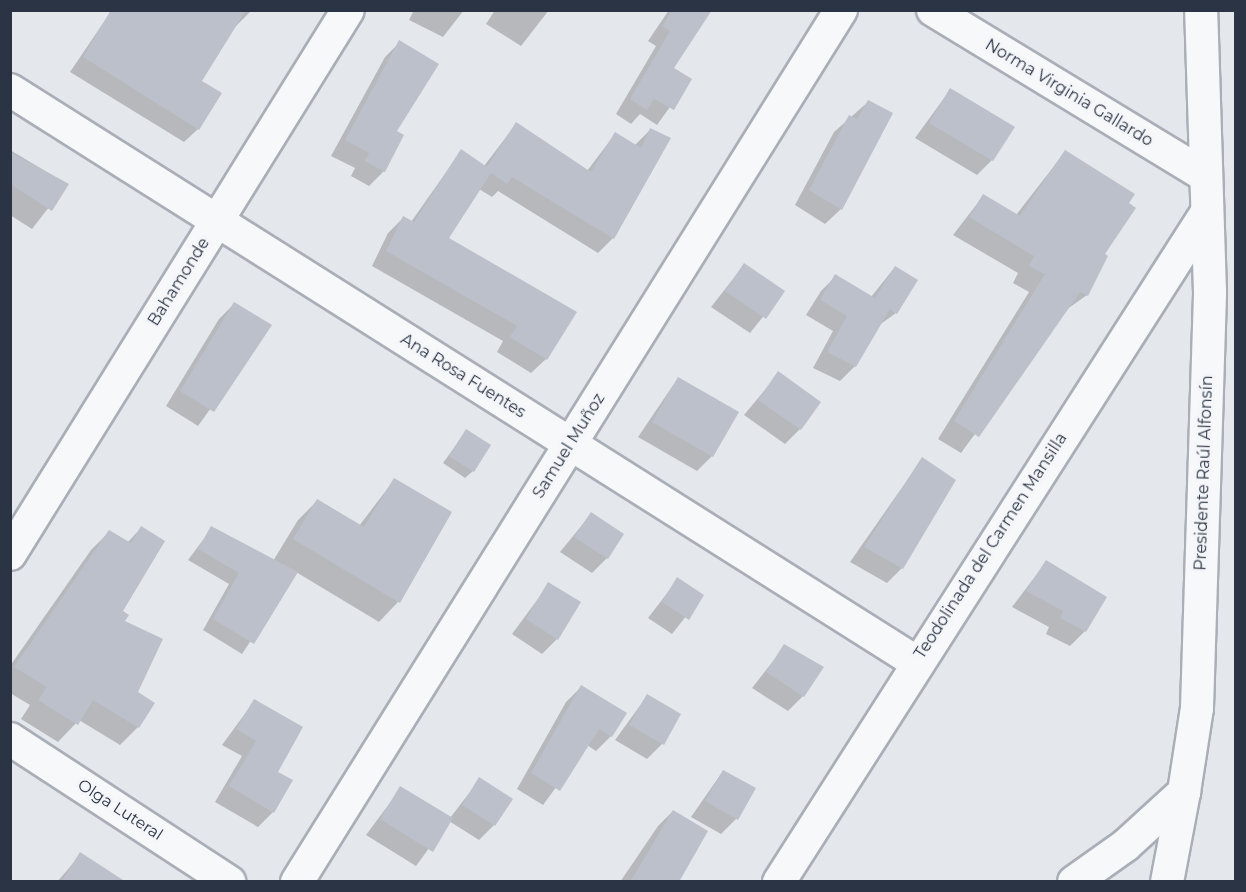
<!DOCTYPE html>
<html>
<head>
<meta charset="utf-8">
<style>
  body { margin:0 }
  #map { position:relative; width:1246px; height:892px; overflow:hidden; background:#e4e7ec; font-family:Montserrat,sans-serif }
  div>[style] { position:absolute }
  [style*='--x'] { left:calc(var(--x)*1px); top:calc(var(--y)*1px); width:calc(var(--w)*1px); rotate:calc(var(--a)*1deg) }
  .shadow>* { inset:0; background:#0003 }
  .building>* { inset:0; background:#bbc0ca }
  .roads { filter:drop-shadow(2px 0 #a9aeb7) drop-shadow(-2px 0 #a9aeb7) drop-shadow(0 2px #a9aeb7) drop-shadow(0 -2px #a9aeb7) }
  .minor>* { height:32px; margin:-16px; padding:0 16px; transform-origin:16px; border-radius:16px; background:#f7f8fa }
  span { translate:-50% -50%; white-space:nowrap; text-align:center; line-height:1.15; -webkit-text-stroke:6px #f4f6f9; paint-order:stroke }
  .street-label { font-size:16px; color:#2b3445 }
  .frame { position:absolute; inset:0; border:12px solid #2b3445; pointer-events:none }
</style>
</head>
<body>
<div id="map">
  <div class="shadow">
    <i style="clip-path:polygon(112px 10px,252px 10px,232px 30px,200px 81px,198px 129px,184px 142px,70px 72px)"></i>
    <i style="clip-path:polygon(414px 10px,464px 10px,443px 37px,409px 20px)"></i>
    <i style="clip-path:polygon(495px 10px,549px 10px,521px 46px,486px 24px)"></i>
    <i style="clip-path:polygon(669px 10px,710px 10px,672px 69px,690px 79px,657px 125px,640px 114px,631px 124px,616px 114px,656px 46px,648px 41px)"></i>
    <i style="clip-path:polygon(400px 42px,395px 132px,384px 171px,369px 186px,351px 176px,355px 168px,331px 156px,385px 57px)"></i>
    <i style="clip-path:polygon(950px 90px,992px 160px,977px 175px,915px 138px)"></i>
    <i style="clip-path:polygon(868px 102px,891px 114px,840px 210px,825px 224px,795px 205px,834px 132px)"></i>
    <i style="clip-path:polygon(516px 124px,587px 171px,615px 134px,634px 146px,650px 130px,669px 139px,613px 238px,598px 253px,498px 191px,492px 197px,479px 189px,447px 239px,546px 359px,531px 373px,497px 352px,503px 341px,372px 266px,388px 233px,403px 218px,411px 222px,461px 151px,484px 166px)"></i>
    <i style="clip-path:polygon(10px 150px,67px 184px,32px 229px,10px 215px)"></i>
    <i style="clip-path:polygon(1065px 152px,1102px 255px,1087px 295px,1066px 310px,961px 453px,938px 439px,1029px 292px,1013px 283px,1018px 273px,953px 235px,983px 196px,1016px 215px)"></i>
    <i style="clip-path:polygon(744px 265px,783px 292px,750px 333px,711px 307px)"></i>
    <i style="clip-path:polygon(895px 267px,896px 313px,878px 326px,855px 366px,840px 381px,813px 368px,833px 331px,806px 315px,821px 291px,836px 276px,871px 297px)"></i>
    <i style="clip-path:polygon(234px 304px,270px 326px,198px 426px,166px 406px,219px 319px)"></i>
    <i style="clip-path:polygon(779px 373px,800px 429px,785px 444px,744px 415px)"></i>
    <i style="clip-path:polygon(678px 378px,712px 456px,697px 471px,638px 437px)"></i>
    <i style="clip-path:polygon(466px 431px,473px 471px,465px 478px,443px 463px)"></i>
    <i style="clip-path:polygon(922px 459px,902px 568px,887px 583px,850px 562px)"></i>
    <i style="clip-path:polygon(394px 480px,450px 513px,398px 602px,379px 622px,296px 572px,242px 654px,203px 630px,229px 584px,188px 560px,212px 528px,273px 561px,298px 520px,317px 501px,359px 526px)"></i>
    <i style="clip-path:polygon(591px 514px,607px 558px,592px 573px,560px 552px)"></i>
    <i style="clip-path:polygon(141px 528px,121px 612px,138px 727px,120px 745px,79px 720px,58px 742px,21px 719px,30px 705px,10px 693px,10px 666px,91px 550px,109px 532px,127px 543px)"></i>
    <i style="clip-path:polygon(1046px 562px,1085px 631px,1070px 646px,1046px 634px,1049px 627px,1012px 607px)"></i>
    <i style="clip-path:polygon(678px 579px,702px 596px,672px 634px,648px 618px)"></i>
    <i style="clip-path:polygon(549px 584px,557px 639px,542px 654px,512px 634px)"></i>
    <i style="clip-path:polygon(785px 646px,803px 696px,788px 711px,752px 688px)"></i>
    <i style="clip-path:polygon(581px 687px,611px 736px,596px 751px,587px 745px,543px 805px,517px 789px,566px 702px)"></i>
    <i style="clip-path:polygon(647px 696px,662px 744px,647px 759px,615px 740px)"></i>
    <i style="clip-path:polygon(255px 700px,276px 772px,273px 812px,258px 827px,215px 802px,242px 756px,222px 745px)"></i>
    <i style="clip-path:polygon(723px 771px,736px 819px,721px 834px,691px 817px)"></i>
    <i style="clip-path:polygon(480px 779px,494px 825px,479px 840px,449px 821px,416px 866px,366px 835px,401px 788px,450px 818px)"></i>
    <i style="clip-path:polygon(673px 811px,677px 882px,620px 882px,658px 826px)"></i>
    <i style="clip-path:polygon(81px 854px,107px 882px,57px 882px)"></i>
  </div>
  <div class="building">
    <i style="clip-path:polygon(111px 10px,246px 10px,202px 81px,222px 93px,199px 130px,83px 57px)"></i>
    <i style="clip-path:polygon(672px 10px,712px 10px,674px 68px,692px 79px,674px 110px,654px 99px,647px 110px,630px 99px,670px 31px,662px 26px)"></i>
    <i style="clip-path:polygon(399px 40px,439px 64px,397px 131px,404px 135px,385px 172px,365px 161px,369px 153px,345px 140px)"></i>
    <i style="clip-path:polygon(950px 88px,1015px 127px,993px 161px,929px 123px)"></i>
    <i style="clip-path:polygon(868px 100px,893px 113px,842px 210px,809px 190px,849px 115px,857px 119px)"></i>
    <i style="clip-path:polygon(516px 122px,591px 172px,615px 132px,641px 148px,650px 128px,671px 138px,614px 239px,512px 177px,507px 184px,491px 173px,449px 238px,577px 312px,547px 360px,510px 337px,517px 326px,386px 251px,403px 216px,414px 222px,461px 149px,487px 167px)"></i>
    <i style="clip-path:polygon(1065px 150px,1135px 194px,1129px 203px,1136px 208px,1105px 254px,1108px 256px,1088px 296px,1080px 292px,979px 437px,954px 421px,1045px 274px,1029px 266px,1034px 256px,969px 217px,983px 194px,1020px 216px)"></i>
    <i style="clip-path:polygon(10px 152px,69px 184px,52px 211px,10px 184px)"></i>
    <i style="clip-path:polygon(744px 263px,785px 291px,766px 319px,725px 291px)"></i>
    <i style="clip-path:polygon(895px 266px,918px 280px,897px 314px,890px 309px,856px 367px,827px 352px,847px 316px,820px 300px,835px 274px,875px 298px)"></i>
    <i style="clip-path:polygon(234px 302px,272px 325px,214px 412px,180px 391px)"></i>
    <i style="clip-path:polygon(778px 371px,821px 402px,801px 430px,758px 400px)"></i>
    <i style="clip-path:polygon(678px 377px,739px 412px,713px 457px,652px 422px)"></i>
    <i style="clip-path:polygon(466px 429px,491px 445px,474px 472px,449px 456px)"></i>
    <i style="clip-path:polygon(922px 457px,956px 480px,903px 569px,864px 547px)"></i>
    <i style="clip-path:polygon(394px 478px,452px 512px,400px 603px,293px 539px,317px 499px,364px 527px)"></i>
    <i style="clip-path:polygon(591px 512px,624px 534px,608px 559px,574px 537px)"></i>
    <i style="clip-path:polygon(141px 526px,165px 541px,123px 611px,129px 615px,125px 621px,163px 639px,138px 692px,155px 703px,139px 728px,93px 700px,78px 725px,38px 700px,47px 687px,14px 667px,109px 530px,131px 543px)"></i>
    <i style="clip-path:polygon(211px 526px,298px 572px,254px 644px,213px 619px,239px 573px,198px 549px)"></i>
    <i style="clip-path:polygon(1046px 560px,1107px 597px,1086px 632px,1060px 618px,1063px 611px,1026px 591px)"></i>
    <i style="clip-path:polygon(677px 577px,704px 595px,689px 620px,662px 602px)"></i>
    <i style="clip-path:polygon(548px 582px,581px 602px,558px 640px,526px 619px)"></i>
    <i style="clip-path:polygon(784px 644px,824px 667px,804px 697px,766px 672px)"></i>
    <i style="clip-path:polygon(581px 685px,627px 713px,612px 737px,599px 729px,560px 791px,531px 773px)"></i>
    <i style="clip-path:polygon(647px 694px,681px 714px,664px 745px,629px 725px)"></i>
    <i style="clip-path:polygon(254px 699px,303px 727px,278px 772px,293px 780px,274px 813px,229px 786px,256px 741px,236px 729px)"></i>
    <i style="clip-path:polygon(723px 770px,756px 788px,738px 820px,705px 801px)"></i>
    <i style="clip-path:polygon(479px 777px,513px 799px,495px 826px,462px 805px)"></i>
    <i style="clip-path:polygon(400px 786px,453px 818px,433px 852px,380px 819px)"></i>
    <i style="clip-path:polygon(673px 810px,708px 831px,679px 882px,630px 882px)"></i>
    <i style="clip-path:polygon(80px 852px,126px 882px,61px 882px)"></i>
  </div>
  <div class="roads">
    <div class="minor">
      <i style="--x:933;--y:10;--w:317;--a:31.3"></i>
      <i style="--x:10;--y:90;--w:1071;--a:32.27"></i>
      <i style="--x:10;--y:554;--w:640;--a:-58.15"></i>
      <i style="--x:10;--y:739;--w:262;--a:33.1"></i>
      <i style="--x:297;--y:882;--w:1028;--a:-58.04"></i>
      <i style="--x:779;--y:882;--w:795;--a:-57.43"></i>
      <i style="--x:1074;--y:882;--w:64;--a:-35.4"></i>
      <i style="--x:1126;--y:845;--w:79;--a:-42.4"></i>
      <i style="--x:1184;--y:792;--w:85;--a:-81.2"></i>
      <i style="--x:1197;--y:708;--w:416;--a:-88.2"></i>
      <i style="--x:1210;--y:292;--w:282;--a:-91.8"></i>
      <i style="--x:1167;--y:882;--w:92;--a:-79.3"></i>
    </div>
  </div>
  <div class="street-label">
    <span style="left:1069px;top:93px;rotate:31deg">Norma Virginia Gallardo</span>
    <span style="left:179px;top:282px;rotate:-58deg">Bahamonde</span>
    <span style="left:463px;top:376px;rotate:32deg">Ana Rosa Fuentes</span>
    <span style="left:569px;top:446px;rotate:-58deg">Samuel Muñoz</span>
    <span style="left:1204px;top:473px;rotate:-88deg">Presidente Raúl Alfonsín</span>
    <span style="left:991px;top:546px;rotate:-57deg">Teodolinada del Carmen Mansilla</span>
    <span style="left:120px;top:810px;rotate:33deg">Olga Luteral</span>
  </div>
  <div class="frame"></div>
</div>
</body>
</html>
